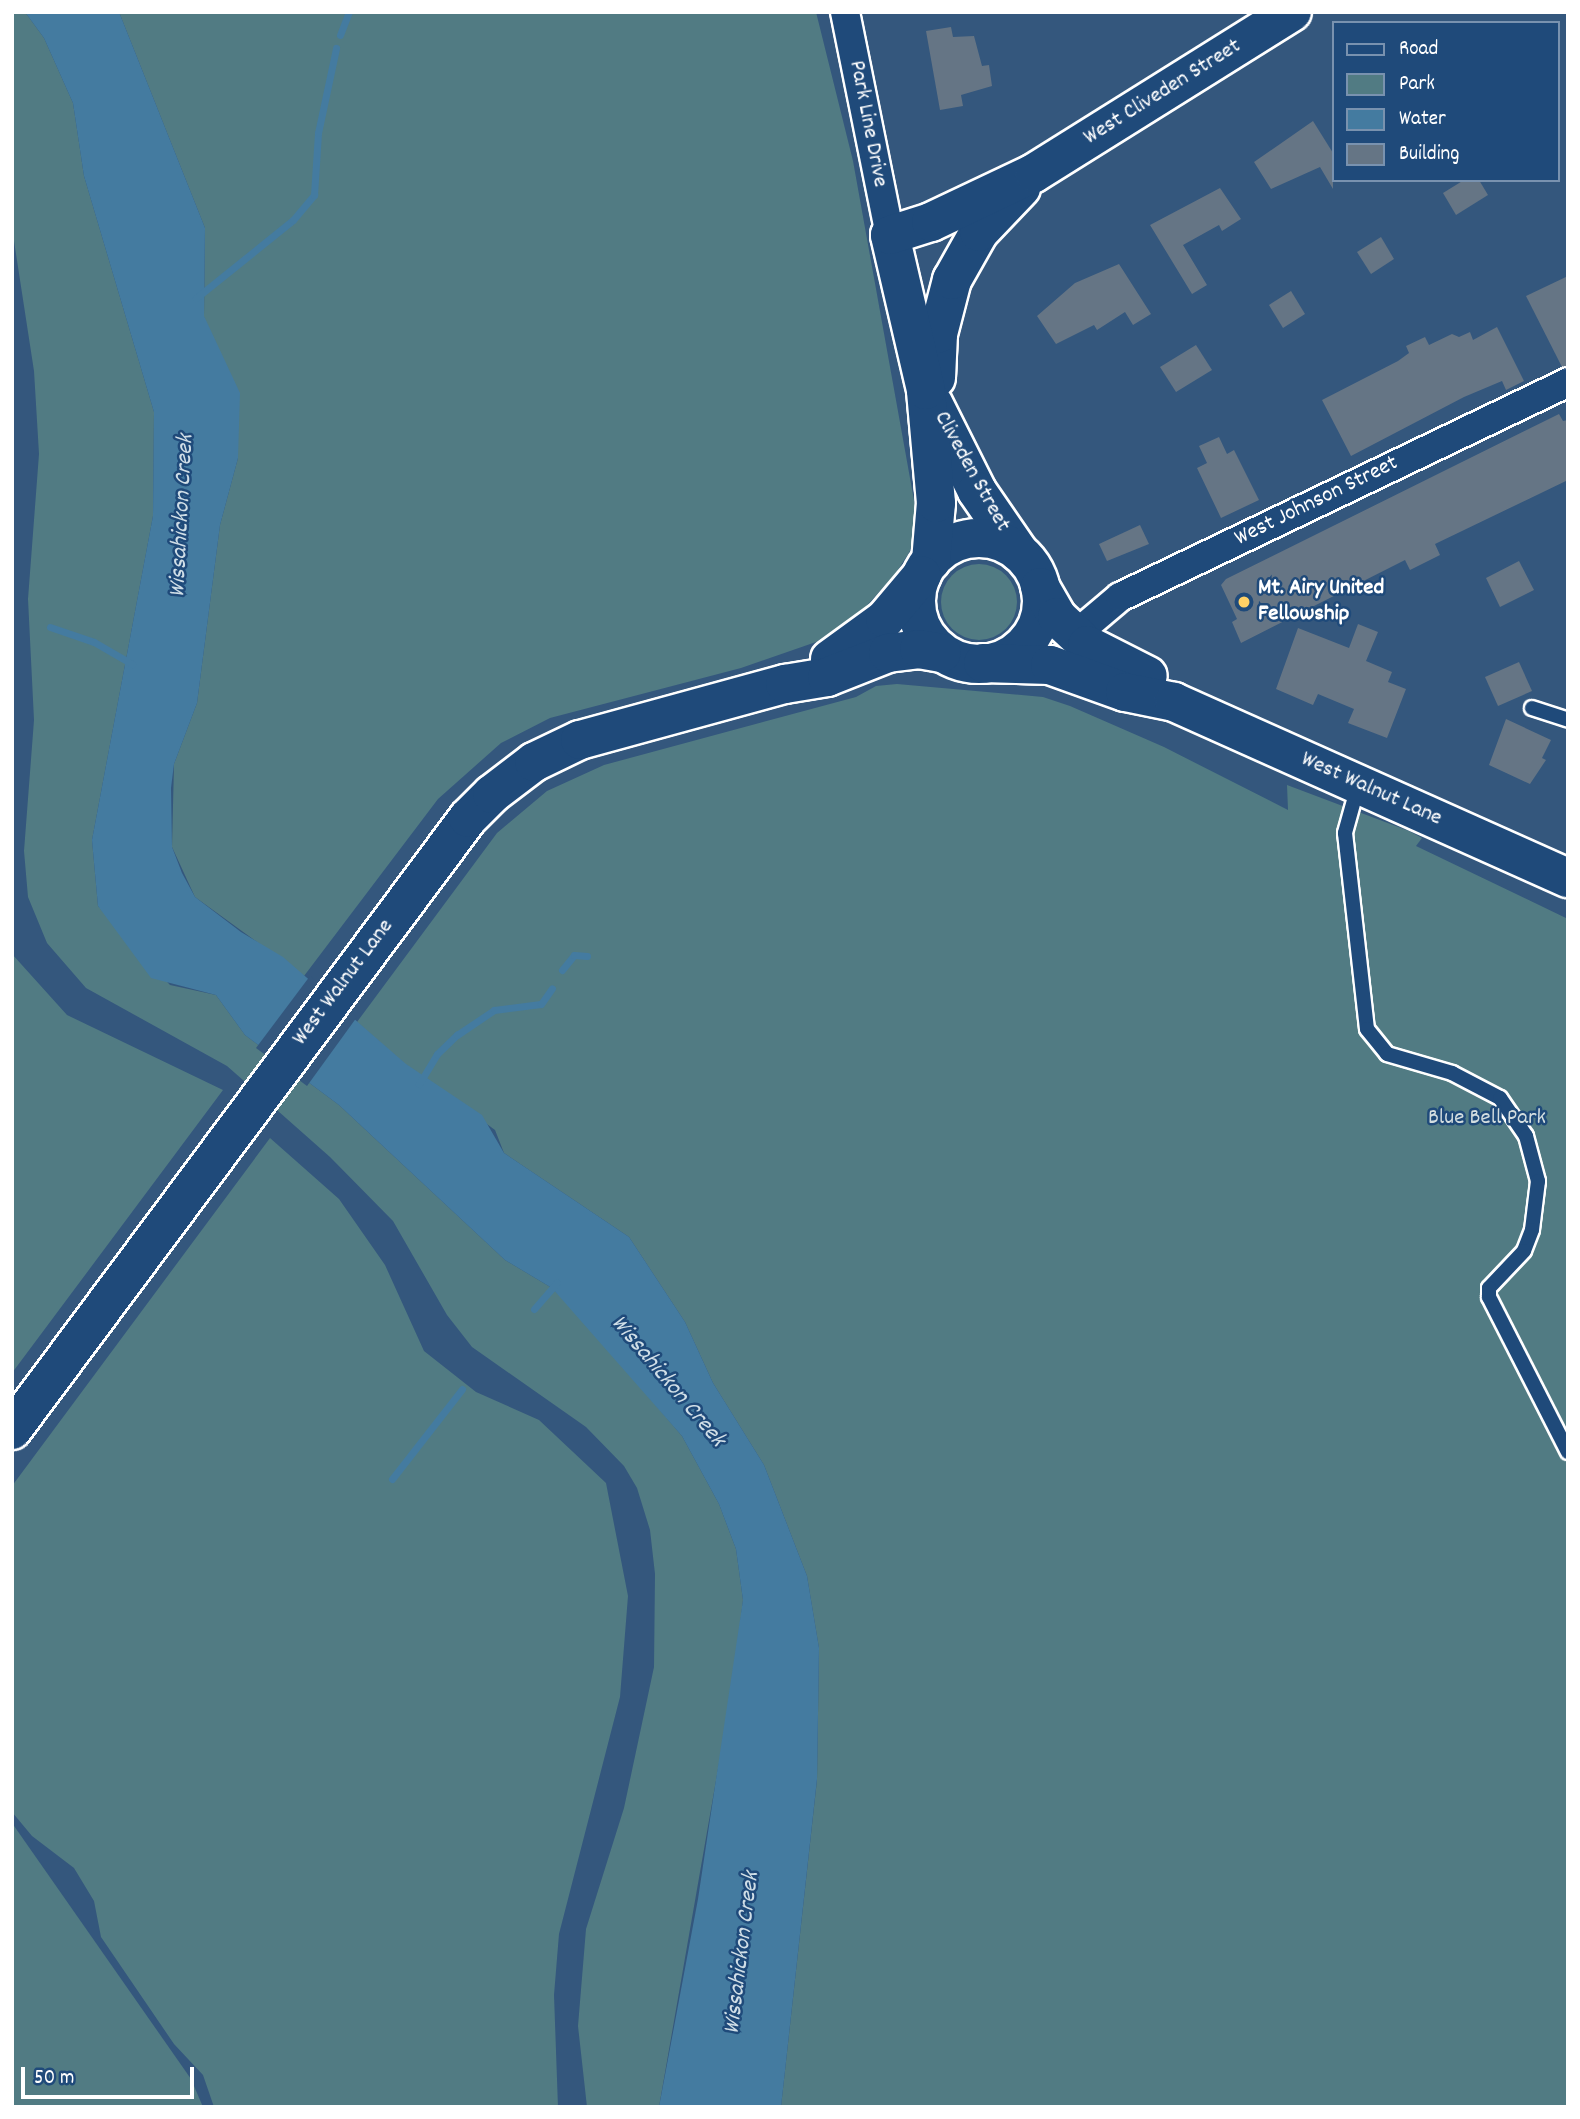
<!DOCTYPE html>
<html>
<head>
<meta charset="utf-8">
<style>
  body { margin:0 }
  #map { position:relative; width:1580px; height:2119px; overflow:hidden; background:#34577d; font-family:Dekko,sans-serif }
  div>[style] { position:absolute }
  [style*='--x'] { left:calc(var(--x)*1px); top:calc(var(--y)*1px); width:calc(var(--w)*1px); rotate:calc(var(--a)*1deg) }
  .green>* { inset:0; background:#517b83 }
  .round { border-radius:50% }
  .water>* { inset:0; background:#447ba0 }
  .pier>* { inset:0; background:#34577d }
  .stream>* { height:7px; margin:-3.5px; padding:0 3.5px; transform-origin:3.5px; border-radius:3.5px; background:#447ba0 }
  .building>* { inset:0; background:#657585 }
  .roads { filter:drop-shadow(2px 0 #fff) drop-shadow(-2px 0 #fff) drop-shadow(0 2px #fff) drop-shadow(0 -2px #fff) }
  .lane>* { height:14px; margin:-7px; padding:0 7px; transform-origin:7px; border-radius:7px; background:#1f4a7a }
  .street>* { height:28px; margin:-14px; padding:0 14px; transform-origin:14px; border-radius:14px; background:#1f4a7a }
  .secondary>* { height:38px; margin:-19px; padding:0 19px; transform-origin:19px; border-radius:19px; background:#1f4a7a }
  .secondary>.ring { margin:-19px; padding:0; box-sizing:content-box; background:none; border:38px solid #1f4a7a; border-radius:50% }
  .dots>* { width:19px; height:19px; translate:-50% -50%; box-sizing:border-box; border:4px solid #1f4a7a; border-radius:50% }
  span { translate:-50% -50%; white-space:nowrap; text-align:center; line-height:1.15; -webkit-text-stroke:5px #1f4a7a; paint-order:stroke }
  .street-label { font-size:23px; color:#fff }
  .poi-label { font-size:23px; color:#fff; font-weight:700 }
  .left { translate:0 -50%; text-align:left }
  .park-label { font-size:23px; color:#d4dee0 }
  .water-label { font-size:24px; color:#d0dee7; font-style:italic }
  .frame { position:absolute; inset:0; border:14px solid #fff; pointer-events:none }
  .legend { position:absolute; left:1332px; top:21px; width:228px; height:161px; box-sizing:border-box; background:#1f4a7a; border:2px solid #7992af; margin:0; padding:9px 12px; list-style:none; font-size:21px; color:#fff }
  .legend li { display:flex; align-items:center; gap:14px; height:35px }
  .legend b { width:35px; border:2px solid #7992af }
  .scale { position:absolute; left:21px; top:2067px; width:173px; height:32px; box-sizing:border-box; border:4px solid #fff; border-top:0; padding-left:9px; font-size:21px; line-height:24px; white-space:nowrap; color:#fff; -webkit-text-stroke:5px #1f4a7a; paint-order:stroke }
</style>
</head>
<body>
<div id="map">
  <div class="green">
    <i style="clip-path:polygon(12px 12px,25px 12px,44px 38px,73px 103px,84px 176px,154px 412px,153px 516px,92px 840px,98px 906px,170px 985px,216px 995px,245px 1035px,339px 1105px,505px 1260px,552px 1288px,576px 1312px,682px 1436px,719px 1504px,736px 1549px,743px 1600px,733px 1683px,659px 2107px,587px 2107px,578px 2026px,586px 1929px,624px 1808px,654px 1667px,655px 1574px,650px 1530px,637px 1488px,624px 1466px,586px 1427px,472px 1347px,447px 1315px,393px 1221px,330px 1157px,227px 1066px,86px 988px,47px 943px,28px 897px,24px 851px,34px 720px,28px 599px,39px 454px,34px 371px,12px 228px)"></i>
    <i style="clip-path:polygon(119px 12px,816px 12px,853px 161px,917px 517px,910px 551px,896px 573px,862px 611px,816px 642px,741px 668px,550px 718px,501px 743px,438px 799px,304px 976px,195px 897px,172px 847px,174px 764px,197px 703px,220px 525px,238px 458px,215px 346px,204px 317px,205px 228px)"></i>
    <i class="round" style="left:941px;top:564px;width:76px;height:76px"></i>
    <i style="clip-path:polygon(897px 684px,1043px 697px,1070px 706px,1164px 747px,1288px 810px,1287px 785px,1409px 831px,1422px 838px,1416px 846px,1568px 919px,1568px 2107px,781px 2107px,817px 1780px,819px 1648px,807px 1576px,764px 1465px,713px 1383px,685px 1322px,629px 1237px,504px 1153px,495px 1130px,405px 1064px,357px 1022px,497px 833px,547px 791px,604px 765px,856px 697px,876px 686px)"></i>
    <i style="clip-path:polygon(12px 954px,67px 1015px,223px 1090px,12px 1373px)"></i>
    <i style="clip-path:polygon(270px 1138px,339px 1199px,385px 1265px,424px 1351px,476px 1392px,539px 1420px,606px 1483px,628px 1596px,620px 1697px,559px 1934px,554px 1995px,558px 2107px,214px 2107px,203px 2075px,174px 2044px,101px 1937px,94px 1901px,74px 1868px,32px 1836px,12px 1812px,12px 1486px)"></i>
    <i style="clip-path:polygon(12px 1823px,191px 2079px,203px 2107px,12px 2107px)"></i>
  </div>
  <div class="water">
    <i style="clip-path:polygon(25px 12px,119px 12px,205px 228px,204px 316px,240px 393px,238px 458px,220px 525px,197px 703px,174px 764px,171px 788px,172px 847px,182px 873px,195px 897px,241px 932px,283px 957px,406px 1064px,482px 1115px,504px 1153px,629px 1237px,685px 1322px,713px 1383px,764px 1465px,807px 1576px,819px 1648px,817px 1779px,781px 2107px,659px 2107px,698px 1899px,743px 1600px,736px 1549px,719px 1504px,682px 1436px,552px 1288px,505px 1260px,339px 1105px,245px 1035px,216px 995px,151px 978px,98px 906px,92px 840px,153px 516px,154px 412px,84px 176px,73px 103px,44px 38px)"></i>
  </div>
  <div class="pier">
    <i style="clip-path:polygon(310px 976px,357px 1017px,307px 1086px,256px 1048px)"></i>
  </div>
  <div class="stream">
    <i style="--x:340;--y:35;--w:25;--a:-69"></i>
    <i style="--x:196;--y:298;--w:124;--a:-38.8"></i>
    <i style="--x:293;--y:220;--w:33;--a:-50"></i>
    <i style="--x:314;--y:195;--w:62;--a:-86.3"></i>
    <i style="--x:318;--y:133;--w:87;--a:-78"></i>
    <i style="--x:50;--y:627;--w:46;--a:18.8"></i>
    <i style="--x:94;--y:642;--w:44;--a:30.1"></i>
    <i style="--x:562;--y:970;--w:19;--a:-51"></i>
    <i style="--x:574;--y:955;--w:13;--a:4"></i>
    <i style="--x:419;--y:1084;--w:35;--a:-59"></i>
    <i style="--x:437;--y:1054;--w:28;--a:-44"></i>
    <i style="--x:457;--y:1035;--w:45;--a:-34"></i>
    <i style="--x:494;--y:1010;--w:47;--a:-7.3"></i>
    <i style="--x:541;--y:1004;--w:19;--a:-55"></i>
    <i style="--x:534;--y:1309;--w:35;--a:-49"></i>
    <i style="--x:392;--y:1479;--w:114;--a:-52.1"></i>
  </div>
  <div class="building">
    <i style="clip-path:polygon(951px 27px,953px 37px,974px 36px,982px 66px,989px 65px,992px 86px,961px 95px,963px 106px,940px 110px,926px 31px)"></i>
    <i style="clip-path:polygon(1313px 121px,1333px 153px,1333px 189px,1320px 167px,1271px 189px,1254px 162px)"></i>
    <i style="clip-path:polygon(1464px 180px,1479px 180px,1488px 195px,1456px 215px,1443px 193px)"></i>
    <i style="clip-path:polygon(1220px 188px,1241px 219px,1222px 231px,1219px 225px,1183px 245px,1207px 285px,1192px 294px,1150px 225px)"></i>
    <i style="clip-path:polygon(1381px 237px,1394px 259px,1371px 274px,1357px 252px)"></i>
    <i style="clip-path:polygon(1119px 264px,1151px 314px,1133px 325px,1125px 312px,1097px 330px,1094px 325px,1056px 344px,1037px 316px,1075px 283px)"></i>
    <i style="clip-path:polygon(1568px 276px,1568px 366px,1562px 367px,1526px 296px)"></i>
    <i style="clip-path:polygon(1291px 291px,1305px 314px,1283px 328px,1269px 305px)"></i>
    <i style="clip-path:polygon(1497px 327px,1524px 381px,1506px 390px,1502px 381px,1464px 397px,1351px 456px,1322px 400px,1398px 361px,1409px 353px,1406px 346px,1425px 337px,1429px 345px,1452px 334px,1459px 337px,1470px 332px,1473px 340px)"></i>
    <i style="clip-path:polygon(1196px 345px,1212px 370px,1176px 392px,1160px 367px)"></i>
    <i style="clip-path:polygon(1559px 414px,1563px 421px,1568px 420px,1568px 480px,1435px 544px,1440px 555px,1410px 570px,1405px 560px,1241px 643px,1232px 622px,1237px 619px,1221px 585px,1226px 579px)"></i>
    <i style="clip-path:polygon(1219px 437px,1227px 454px,1234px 450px,1259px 500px,1221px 518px,1197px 468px,1207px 463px,1199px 446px)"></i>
    <i style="clip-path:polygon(1140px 525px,1149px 544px,1107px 561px,1099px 544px)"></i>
    <i style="clip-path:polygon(1519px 561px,1534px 590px,1500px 607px,1486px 578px)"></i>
    <i style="clip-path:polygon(1358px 624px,1378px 632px,1366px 661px,1392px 672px,1388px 682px,1406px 689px,1387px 738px,1348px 723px,1354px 709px,1318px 694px,1313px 705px,1276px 689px,1298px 628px,1349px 648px)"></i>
    <i style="clip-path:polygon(1519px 662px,1532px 691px,1498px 706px,1485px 677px)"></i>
    <i style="clip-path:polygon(1506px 719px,1551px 740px,1542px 758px,1546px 760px,1530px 784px,1489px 765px)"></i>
  </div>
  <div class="roads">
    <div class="lane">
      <i style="--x:1532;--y:708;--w:38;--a:18"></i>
      <i style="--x:1358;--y:786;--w:49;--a:105.5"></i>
      <i style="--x:1345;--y:833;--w:197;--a:83.6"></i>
      <i style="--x:1367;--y:1029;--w:32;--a:51"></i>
      <i style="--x:1387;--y:1054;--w:68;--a:16.3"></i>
      <i style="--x:1452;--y:1073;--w:54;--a:27.5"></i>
      <i style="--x:1500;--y:1098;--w:46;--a:55.6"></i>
      <i style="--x:1526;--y:1136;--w:47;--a:75.1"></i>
      <i style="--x:1538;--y:1181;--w:49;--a:97"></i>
      <i style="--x:1532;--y:1230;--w:22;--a:111"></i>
      <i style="--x:1524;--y:1251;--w:51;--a:133.4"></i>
      <i style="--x:1489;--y:1288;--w:9;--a:90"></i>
      <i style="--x:1489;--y:1297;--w:174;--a:63"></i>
    </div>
    <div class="street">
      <i style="--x:845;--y:12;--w:227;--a:78.6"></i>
      <i style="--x:1075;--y:635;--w:59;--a:-40.2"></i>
      <i style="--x:1120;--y:597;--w:497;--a:-25.6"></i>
    </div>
    <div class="secondary">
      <i style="--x:936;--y:378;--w:44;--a:-87.4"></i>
      <i style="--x:938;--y:334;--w:56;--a:-75.5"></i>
      <i style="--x:952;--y:280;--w:55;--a:-60.6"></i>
      <i style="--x:979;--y:232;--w:61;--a:-46.3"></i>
      <i style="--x:933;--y:403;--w:98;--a:63.4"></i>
      <i style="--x:977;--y:491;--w:74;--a:55.5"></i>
      <i class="ring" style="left:916px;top:538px;width:88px;height:88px"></i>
      <i style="--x:931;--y:561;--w:58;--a:-85.1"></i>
      <i style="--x:936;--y:503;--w:113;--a:-95.1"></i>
      <i style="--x:926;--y:390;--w:159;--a:-103.1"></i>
      <i style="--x:890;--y:235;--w:43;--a:-17.6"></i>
      <i style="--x:931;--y:222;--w:114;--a:-25.4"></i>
      <i style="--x:1034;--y:173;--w:304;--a:-32"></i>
      <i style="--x:1040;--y:587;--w:34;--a:60"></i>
      <i style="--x:1057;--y:617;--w:41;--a:43"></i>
      <i style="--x:1087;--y:645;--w:68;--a:26.9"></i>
      <i style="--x:830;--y:659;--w:68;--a:-36"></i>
      <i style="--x:885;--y:619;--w:57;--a:-49.9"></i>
      <i style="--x:983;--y:663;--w:67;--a:1.7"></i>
      <i style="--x:1050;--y:665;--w:80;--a:19.8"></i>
      <i style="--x:1125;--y:692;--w:50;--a:11.5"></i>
      <i style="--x:1174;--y:702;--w:432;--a:24.1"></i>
      <i style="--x:12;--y:1430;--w:763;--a:-53.31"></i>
      <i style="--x:468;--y:818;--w:34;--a:-45"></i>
      <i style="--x:492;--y:794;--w:53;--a:-37.3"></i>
      <i style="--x:534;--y:762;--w:51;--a:-25.6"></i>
      <i style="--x:580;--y:740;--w:213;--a:-15.3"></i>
      <i style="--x:785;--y:684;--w:43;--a:-9.5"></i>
      <i style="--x:827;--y:677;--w:66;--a:-21.5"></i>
      <i style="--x:888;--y:653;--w:31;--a:-7"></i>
      <i style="--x:919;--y:649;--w:23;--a:10"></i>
    </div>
  </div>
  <div class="dots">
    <i style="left:1244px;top:602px;background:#ffd166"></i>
  </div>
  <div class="street-label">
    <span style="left:1163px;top:93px;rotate:-32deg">West Cliveden Street</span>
    <span style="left:867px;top:124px;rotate:79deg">Park Line Drive</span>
    <span style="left:971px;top:472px;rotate:61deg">Cliveden Street</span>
    <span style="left:1317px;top:502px;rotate:-26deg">West Johnson Street</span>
    <span style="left:1371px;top:790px;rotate:24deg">West Walnut Lane</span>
    <span style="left:344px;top:983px;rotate:-53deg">West Walnut Lane</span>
  </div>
  <div class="poi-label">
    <span class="left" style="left:1258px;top:602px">Mt. Airy United<br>Fellowship</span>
  </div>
  <div class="park-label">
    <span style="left:1487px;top:1119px">Blue Bell Park</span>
  </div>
  <div class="water-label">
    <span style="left:183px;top:516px;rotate:-87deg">Wissahickon Creek</span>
    <span style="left:667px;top:1382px;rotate:50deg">Wissahickon Creek</span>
    <span style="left:743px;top:1953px;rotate:-83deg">Wissahickon Creek</span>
  </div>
  <div class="frame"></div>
  <ul class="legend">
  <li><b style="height:9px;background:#1f4a7a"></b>Road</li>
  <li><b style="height:19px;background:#517b83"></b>Park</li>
  <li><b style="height:19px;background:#447ba0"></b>Water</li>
  <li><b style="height:19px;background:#657585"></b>Building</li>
  </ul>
  <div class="scale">50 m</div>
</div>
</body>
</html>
